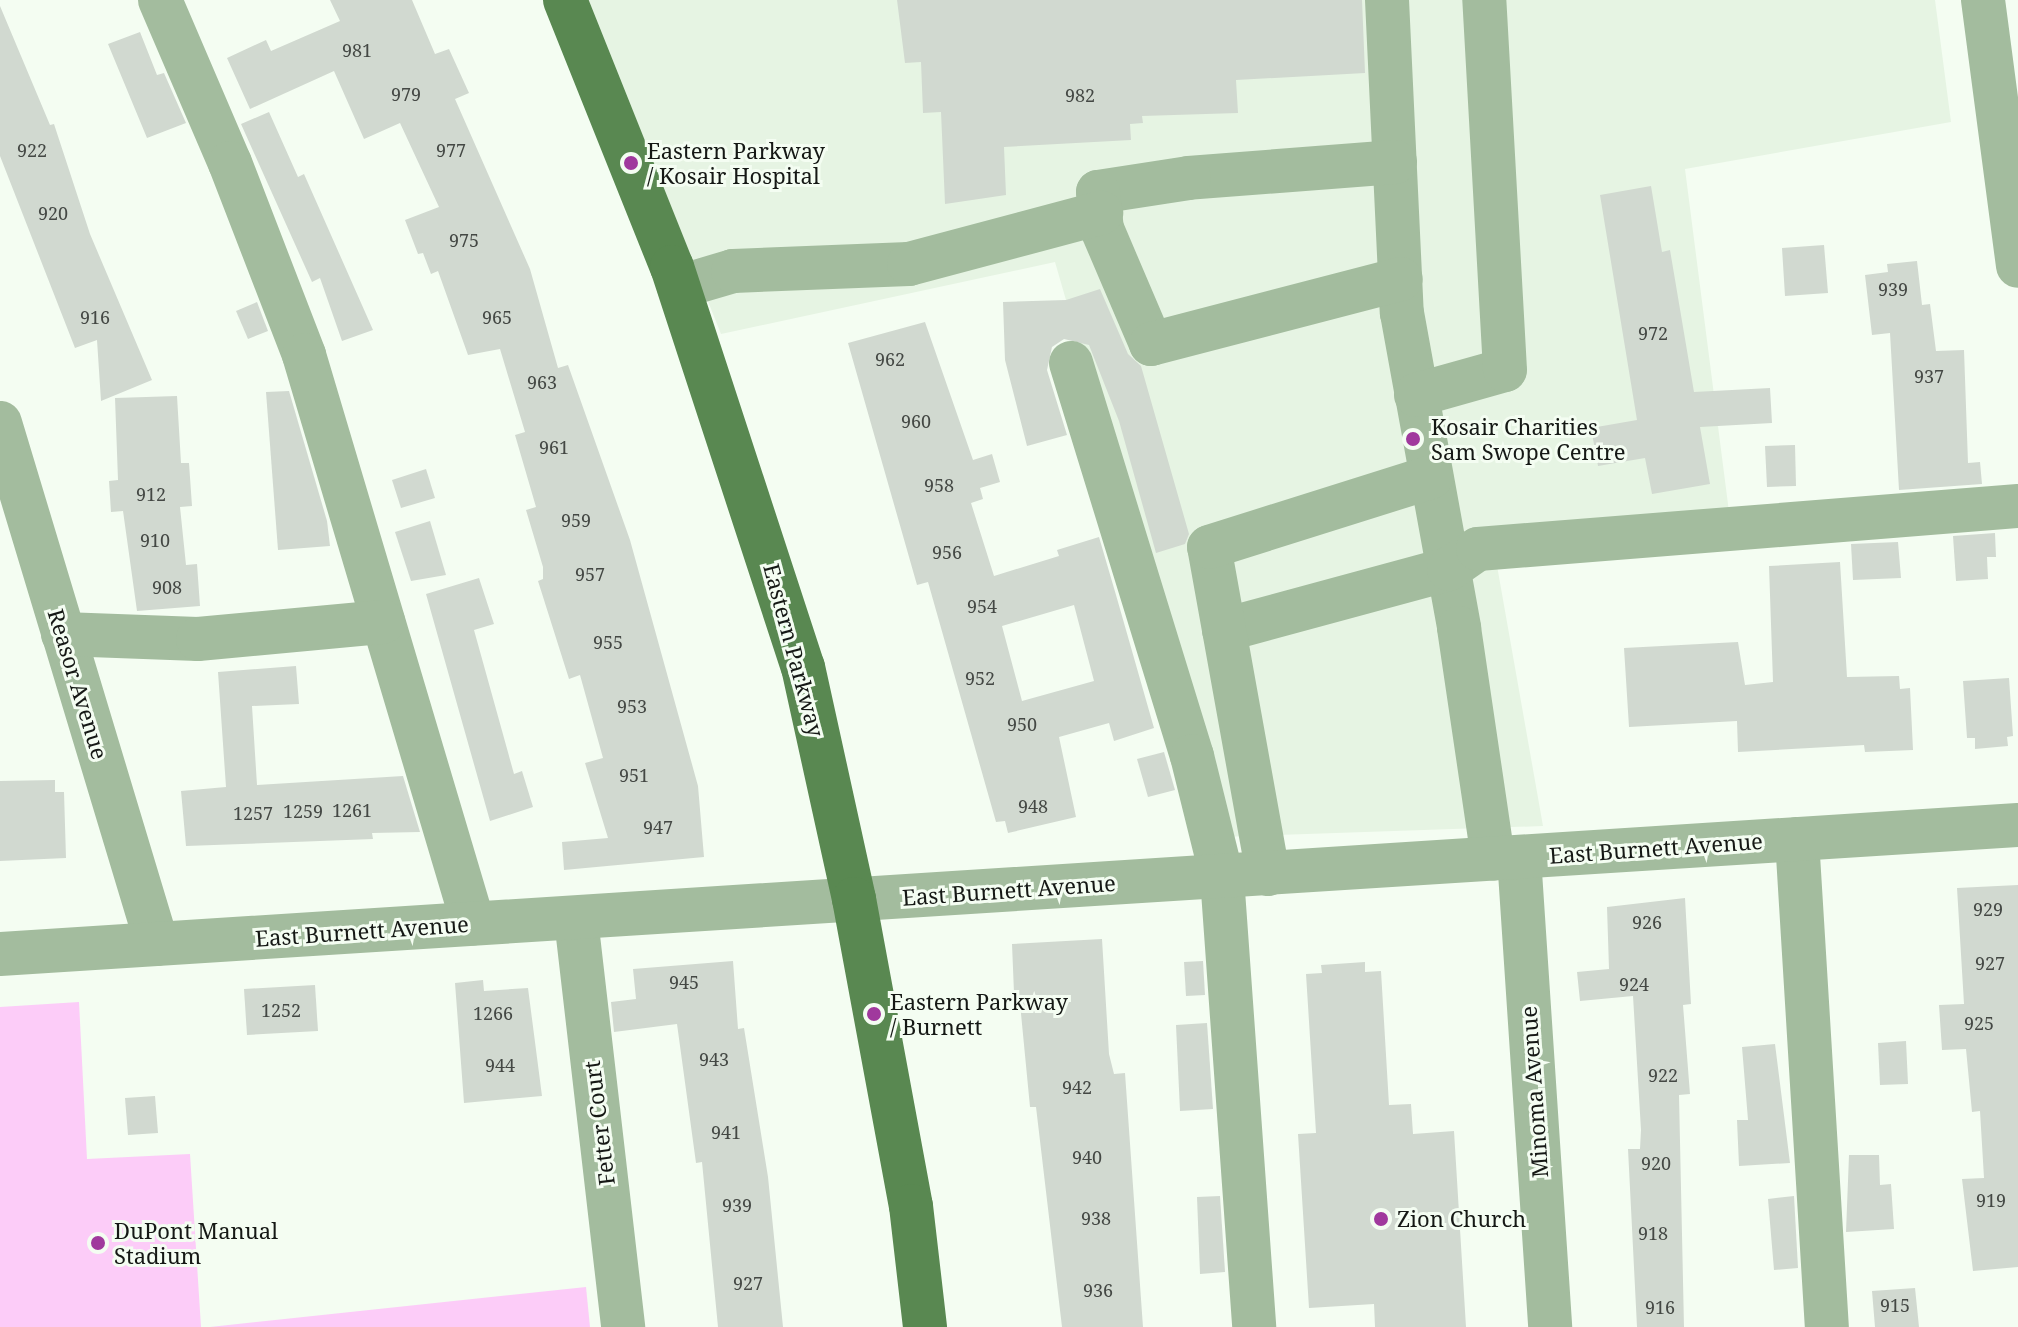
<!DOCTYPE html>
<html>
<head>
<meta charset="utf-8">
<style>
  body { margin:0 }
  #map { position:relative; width:2018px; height:1327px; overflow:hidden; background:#f4fdf2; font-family:"Noto Serif",serif }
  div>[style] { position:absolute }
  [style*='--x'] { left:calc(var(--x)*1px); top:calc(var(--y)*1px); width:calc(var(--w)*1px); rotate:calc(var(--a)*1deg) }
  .built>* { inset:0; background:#e6f4e3 }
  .green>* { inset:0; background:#fcccf8 }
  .building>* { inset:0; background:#d1d9d0 }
  .minor>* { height:44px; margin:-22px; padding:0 22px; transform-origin:22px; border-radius:22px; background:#a3bc9e }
  .major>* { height:44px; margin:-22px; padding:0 22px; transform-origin:22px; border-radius:22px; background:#598851 }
  .dots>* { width:22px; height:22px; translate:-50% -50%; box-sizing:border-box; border:4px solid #f4fdf2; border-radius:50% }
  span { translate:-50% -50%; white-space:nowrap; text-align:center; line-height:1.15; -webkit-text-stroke:6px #f4fdf2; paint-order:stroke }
  .number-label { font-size:18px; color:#444844 }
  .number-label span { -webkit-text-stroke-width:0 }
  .poi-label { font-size:22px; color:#151815 }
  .left { translate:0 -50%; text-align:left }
  .street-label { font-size:22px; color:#151815 }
</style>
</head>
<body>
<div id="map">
  <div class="built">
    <i style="clip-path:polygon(588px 0,1935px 0,1951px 122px,1685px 169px,1733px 543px,1496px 560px,1543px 826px,1221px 837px,1055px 262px,721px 334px)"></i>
  </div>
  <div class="green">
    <i style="clip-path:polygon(79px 1002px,87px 1159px,190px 1154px,201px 1327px,0 1327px,0 1007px)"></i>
    <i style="clip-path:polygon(586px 1287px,590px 1327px,210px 1327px)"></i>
  </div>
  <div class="building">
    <i style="clip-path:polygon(330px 0,412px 0,435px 54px,449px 49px,469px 93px,455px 99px,530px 269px,558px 368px,568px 365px,630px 540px,698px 786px,704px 857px,564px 870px,562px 842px,608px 838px,585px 763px,603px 758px,580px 675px,569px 679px,538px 581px,543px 579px,543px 567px,526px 510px,536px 507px,515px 435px,525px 432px,500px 349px,468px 355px,438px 271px,431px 274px,423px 253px,418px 254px,405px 220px,439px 207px,400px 123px,364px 139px,334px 71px,250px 109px,227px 58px,266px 40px,271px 51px,340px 21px)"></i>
    <i style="clip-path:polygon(897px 0,1362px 0,1365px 73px,1236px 80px,1238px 113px,1142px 116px,1143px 123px,1130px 124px,1131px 140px,1004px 147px,1006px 195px,945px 204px,941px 112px,923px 113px,921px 62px,905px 63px)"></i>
    <i style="clip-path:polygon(0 6px,50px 125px,54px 124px,90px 234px,152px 380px,101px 401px,97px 340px,75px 348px,0 156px)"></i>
    <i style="clip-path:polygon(140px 32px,157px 75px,164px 73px,186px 123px,147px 138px,108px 44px)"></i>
    <i style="clip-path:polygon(269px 112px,298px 177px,304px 174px,373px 330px,342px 341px,320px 278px,312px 282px,241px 124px)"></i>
    <i style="clip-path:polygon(1651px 186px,1662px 252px,1670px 250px,1694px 392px,1770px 388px,1772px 423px,1700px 427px,1710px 484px,1652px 494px,1645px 458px,1598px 466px,1591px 428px,1637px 420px,1600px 195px)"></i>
    <i style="clip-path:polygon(1824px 245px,1828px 293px,1785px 296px,1782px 248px)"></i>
    <i style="clip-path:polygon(1917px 261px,1922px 305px,1930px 304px,1936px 351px,1964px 350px,1968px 463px,1980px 462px,1982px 484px,1899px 490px,1890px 333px,1872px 335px,1865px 275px,1888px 272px,1887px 264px)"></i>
    <i style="clip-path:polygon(1100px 289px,1128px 354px,1141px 366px,1189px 534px,1185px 544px,1156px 553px,1119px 421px,1089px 345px,1064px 339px,1052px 347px,1047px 370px,1067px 435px,1027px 446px,1005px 360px,1003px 302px,1066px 300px)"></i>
    <i style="clip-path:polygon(257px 302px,268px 331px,248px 339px,236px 311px)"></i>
    <i style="clip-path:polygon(evenodd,925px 322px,973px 460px,992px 454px,1000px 482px,980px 488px,983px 499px,971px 503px,994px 576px,1059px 556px,1057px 550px,1099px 537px,1116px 595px,1154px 728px,1114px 741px,1109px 723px,1059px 737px,1076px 817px,1008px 833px,1005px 821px,996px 822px,928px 582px,917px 585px,848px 343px,925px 322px,1074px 605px,1094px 681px,1022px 701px,1002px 626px,1074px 605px)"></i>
    <i style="clip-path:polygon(289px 391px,327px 521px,330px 546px,278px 550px,266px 392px)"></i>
    <i style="clip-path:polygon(177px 396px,181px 463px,189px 463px,192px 506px,180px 507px,186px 565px,197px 564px,200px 606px,137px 611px,123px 511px,111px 512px,109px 481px,118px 480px,115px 398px)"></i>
    <i style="clip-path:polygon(1795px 445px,1796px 486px,1767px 487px,1765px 446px)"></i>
    <i style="clip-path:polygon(426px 469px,435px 498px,401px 508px,392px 480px)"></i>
    <i style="clip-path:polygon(430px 521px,446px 575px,411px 581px,395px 532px)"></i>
    <i style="clip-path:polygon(1995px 533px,1996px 557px,1987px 557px,1988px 579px,1956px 581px,1953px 536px)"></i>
    <i style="clip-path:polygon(1898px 542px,1901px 578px,1853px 580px,1851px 544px)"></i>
    <i style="clip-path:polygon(1840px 562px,1847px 677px,1899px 676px,1900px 689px,1910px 688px,1913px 750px,1865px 752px,1864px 745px,1738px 752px,1737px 721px,1629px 727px,1624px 648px,1738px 642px,1745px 685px,1773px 682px,1769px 566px)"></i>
    <i style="clip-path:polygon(479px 578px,494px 624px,474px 630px,514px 774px,522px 771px,533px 807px,490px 821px,426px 594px)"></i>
    <i style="clip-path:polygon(296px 666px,299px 704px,252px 706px,257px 785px,403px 776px,420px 832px,372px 833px,373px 839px,186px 846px,181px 791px,226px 787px,218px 672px)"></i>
    <i style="clip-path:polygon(2009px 678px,2013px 736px,2007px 737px,2008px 746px,1975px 749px,1975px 738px,1967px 738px,1963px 681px)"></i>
    <i style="clip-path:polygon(1164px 752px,1175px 790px,1148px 797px,1137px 759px)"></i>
    <i style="clip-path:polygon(55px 780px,55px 792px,64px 792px,66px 858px,0 861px,0 781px)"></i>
    <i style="clip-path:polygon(2018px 885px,2018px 1267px,1973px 1271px,1962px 1179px,1984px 1178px,1980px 1111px,1972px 1112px,1966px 1049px,1942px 1050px,1939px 1005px,1964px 1004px,1957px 888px)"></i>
    <i style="clip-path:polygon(1685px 898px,1691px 1004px,1683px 1005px,1690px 1094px,1679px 1095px,1684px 1327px,1637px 1327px,1628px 1149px,1640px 1149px,1641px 1130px,1633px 996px,1580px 1001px,1577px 972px,1609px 969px,1607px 907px)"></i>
    <i style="clip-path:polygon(1102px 939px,1109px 1054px,1114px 1074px,1125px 1073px,1143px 1327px,1062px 1327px,1036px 1107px,1030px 1107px,1019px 993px,1014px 993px,1012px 944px)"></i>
    <i style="clip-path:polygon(733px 961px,738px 1029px,744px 1028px,768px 1177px,783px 1327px,718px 1327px,702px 1162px,696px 1163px,677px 1024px,614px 1032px,611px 1002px,636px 999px,633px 969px)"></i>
    <i style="clip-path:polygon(1203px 961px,1205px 995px,1186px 996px,1184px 962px)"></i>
    <i style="clip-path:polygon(1365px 962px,1365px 972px,1381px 971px,1389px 1105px,1411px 1104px,1413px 1134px,1454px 1131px,1466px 1327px,1375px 1327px,1374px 1304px,1309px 1308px,1298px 1134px,1316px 1133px,1306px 974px,1322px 973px,1321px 965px)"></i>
    <i style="clip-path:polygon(483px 980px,484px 991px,528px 988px,542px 1096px,464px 1103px,455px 983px)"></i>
    <i style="clip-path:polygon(315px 985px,318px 1031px,247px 1035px,244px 989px)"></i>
    <i style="clip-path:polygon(1207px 1023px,1213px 1109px,1180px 1111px,1176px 1025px)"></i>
    <i style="clip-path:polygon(1906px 1041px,1908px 1084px,1880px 1085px,1878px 1043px)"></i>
    <i style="clip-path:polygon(1775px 1044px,1790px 1163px,1739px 1166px,1737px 1120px,1748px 1120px,1742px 1047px)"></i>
    <i style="clip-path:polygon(155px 1096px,158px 1133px,128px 1135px,125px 1098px)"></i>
    <i style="clip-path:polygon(1849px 1155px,1879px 1155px,1880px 1185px,1891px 1184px,1894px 1229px,1846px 1232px)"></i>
    <i style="clip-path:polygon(1220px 1196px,1225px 1272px,1200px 1274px,1197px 1197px)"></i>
    <i style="clip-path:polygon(1794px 1196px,1798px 1268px,1774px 1270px,1768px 1199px)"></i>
    <i style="clip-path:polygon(1915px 1288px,1919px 1327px,1875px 1327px,1872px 1291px)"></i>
  </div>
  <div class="minor">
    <i style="--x:160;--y:0;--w:177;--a:66.8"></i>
    <i style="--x:230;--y:163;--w:206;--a:68.9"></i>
    <i style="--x:304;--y:355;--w:593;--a:73.43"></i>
    <i style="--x:1387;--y:0;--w:313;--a:87.3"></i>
    <i style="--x:1402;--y:313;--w:320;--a:79.7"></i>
    <i style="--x:1459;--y:628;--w:233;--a:81.6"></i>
    <i style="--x:1983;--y:0;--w:268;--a:82.5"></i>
    <i style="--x:1395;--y:162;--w:207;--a:175.6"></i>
    <i style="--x:1189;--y:178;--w:92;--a:171.3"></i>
    <i style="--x:1098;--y:192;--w:37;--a:84"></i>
    <i style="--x:1102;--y:229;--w:125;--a:66.9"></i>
    <i style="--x:1151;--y:344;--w:258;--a:-14.6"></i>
    <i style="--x:679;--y:287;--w:56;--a:-16.5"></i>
    <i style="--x:733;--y:271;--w:176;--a:-2.3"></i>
    <i style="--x:909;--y:264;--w:199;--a:-14.9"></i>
    <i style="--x:1071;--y:363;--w:411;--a:72.9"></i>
    <i style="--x:1192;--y:756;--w:125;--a:76.1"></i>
    <i style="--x:1222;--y:877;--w:451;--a:85.9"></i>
    <i style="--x:1416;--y:395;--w:92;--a:-15.7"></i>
    <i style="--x:1505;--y:370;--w:371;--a:-93.2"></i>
    <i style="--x:0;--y:423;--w:544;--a:73.23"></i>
    <i style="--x:1224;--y:630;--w:233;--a:-15.2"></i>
    <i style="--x:1449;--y:569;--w:35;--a:-35"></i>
    <i style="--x:1478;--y:549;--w:542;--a:-4.55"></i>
    <i style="--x:63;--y:634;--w:135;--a:2.1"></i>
    <i style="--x:198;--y:639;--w:186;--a:-5.3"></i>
    <i style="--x:1797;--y:839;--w:489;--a:86.5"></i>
    <i style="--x:1519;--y:857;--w:471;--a:86.2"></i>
    <i style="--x:1268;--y:874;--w:332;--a:-100.2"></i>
    <i style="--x:1209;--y:547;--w:233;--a:-17.5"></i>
    <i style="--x:576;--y:919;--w:411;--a:83.4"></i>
    <i style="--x:0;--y:954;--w:2022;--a:-3.66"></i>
  </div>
  <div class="major">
    <i style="--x:565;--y:0;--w:288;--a:68.2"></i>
    <i style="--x:672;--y:267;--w:421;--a:71.9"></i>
    <i style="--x:803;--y:667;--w:238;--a:77.6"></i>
    <i style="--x:854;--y:899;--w:312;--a:79.5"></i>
    <i style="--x:911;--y:1206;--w:122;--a:83.4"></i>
  </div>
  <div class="dots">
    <i style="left:631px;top:163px;background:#a0399d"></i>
    <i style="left:1413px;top:439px;background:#a0399d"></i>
    <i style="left:874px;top:1014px;background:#a0399d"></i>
    <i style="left:1381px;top:1219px;background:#a0399d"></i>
    <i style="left:98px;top:1243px;background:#a0399d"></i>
  </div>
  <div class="number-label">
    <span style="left:357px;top:50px">981</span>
    <span style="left:406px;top:94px">979</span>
    <span style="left:1080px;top:95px">982</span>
    <span style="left:32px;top:150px">922</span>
    <span style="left:451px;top:150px">977</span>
    <span style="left:53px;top:213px">920</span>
    <span style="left:464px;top:240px">975</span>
    <span style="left:1893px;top:289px">939</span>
    <span style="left:95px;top:317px">916</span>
    <span style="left:497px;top:317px">965</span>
    <span style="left:1653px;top:333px">972</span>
    <span style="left:890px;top:359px">962</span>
    <span style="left:1929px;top:376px">937</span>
    <span style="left:542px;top:382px">963</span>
    <span style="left:916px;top:421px">960</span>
    <span style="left:554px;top:447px">961</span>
    <span style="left:939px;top:485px">958</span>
    <span style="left:151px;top:494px">912</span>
    <span style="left:576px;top:520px">959</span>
    <span style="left:155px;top:540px">910</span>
    <span style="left:947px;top:552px">956</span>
    <span style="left:590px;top:574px">957</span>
    <span style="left:167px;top:587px">908</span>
    <span style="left:982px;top:606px">954</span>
    <span style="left:608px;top:642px">955</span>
    <span style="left:980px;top:678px">952</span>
    <span style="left:632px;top:706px">953</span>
    <span style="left:1022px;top:724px">950</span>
    <span style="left:634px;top:775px">951</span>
    <span style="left:1033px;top:806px">948</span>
    <span style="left:352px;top:810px">1261</span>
    <span style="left:303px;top:811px">1259</span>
    <span style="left:253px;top:813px">1257</span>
    <span style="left:658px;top:827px">947</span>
    <span style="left:1988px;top:909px">929</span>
    <span style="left:1647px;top:922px">926</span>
    <span style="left:1990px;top:963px">927</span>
    <span style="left:684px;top:982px">945</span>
    <span style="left:1634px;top:984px">924</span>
    <span style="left:281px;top:1010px">1252</span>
    <span style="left:493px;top:1013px">1266</span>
    <span style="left:1979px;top:1023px">925</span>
    <span style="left:714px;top:1059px">943</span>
    <span style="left:500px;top:1065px">944</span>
    <span style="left:1663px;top:1075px">922</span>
    <span style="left:1077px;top:1087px">942</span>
    <span style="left:726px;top:1132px">941</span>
    <span style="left:1087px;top:1157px">940</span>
    <span style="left:1656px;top:1163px">920</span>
    <span style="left:1991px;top:1200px">919</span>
    <span style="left:737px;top:1205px">939</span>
    <span style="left:1096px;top:1218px">938</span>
    <span style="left:1653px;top:1233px">918</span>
    <span style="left:748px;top:1283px">927</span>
    <span style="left:1098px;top:1290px">936</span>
    <span style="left:1895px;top:1305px">915</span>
    <span style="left:1660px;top:1307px">916</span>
  </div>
  <div class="poi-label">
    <span class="left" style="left:647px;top:163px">Eastern Parkway<br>/ Kosair Hospital</span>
    <span class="left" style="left:1431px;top:439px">Kosair Charities<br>Sam Swope Centre</span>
    <span class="left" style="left:890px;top:1014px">Eastern Parkway<br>/ Burnett</span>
    <span class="left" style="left:1397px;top:1219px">Zion Church</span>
    <span class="left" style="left:114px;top:1243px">DuPont Manual<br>Stadium</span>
  </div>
  <div class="street-label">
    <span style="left:794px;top:650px;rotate:75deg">Eastern Parkway</span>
    <span style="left:78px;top:684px;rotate:73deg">Reasor Avenue</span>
    <span style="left:1656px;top:848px;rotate:-4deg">East Burnett Avenue</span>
    <span style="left:1009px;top:890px;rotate:-4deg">East Burnett Avenue</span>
    <span style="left:362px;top:931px;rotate:-4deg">East Burnett Avenue</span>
    <span style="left:1534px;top:1092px;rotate:-94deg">Minoma Avenue</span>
    <span style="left:599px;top:1123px;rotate:-97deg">Fetter Court</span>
  </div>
</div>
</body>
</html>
